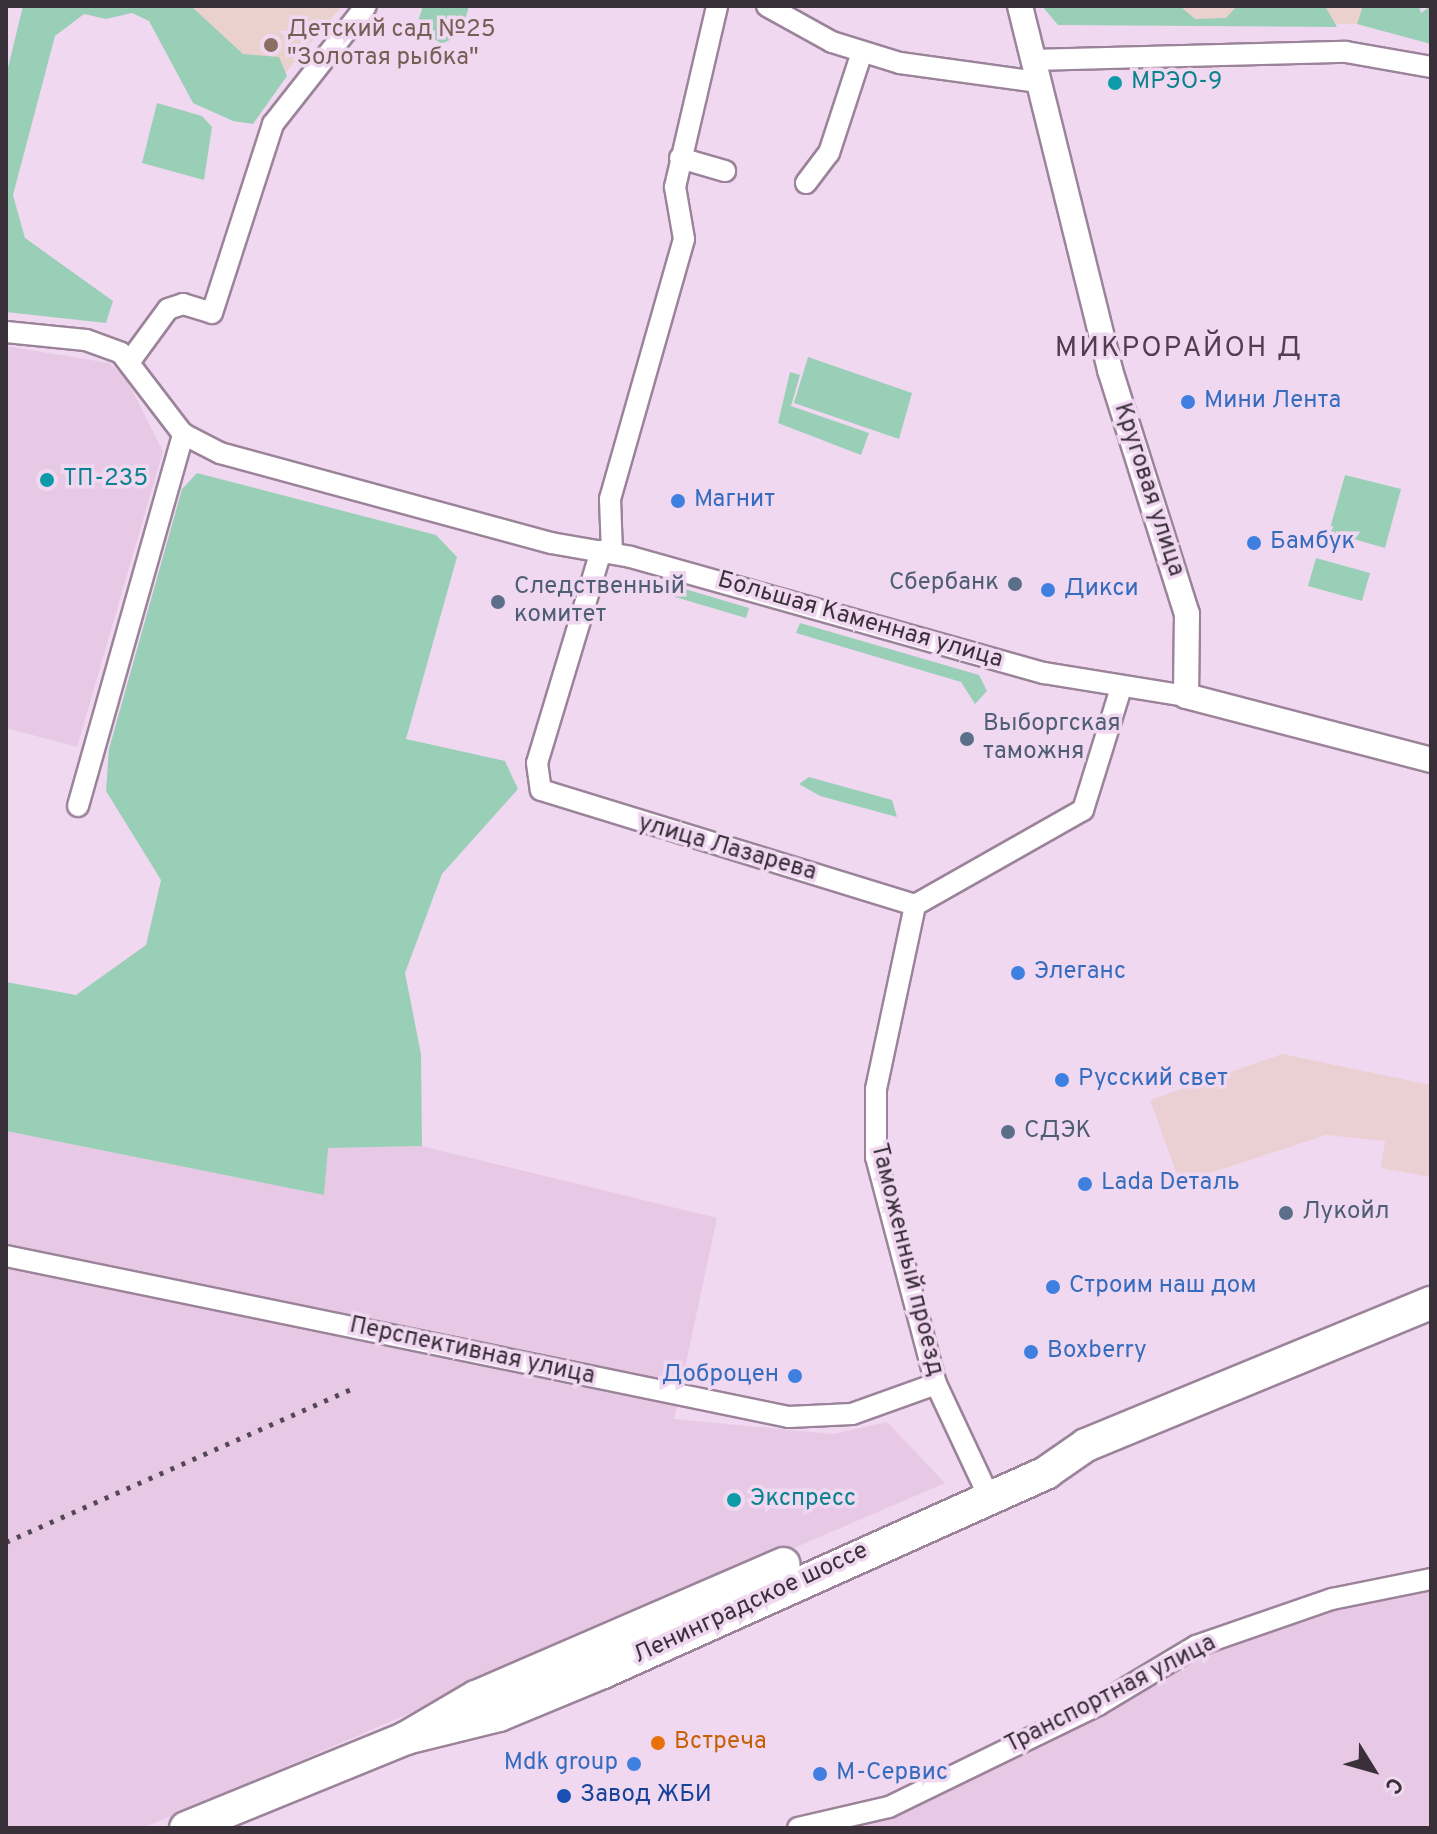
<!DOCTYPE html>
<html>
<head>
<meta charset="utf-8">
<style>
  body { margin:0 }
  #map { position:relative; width:1437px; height:1834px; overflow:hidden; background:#f1d8f1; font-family:Overpass,sans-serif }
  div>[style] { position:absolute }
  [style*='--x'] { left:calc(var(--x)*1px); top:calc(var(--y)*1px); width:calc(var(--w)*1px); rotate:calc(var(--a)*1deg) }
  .commercial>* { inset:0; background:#ebd0d3 }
  .built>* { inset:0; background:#e7c9e6 }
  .education>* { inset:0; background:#ebd1ce }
  .green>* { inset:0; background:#99cfb7 }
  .roads { filter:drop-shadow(2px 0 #9b849a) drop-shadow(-2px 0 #9b849a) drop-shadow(0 2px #9b849a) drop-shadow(0 -2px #9b849a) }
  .minor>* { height:20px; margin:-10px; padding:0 10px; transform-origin:10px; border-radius:10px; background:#fff }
  .tertiary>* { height:24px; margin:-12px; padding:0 12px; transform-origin:12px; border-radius:12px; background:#fff }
  .primary>* { height:32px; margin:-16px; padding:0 16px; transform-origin:16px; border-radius:16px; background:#fff }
  .rail>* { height:5px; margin-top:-2.5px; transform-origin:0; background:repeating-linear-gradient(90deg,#544753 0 4px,transparent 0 12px) }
  .dots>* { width:22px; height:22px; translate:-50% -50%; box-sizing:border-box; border:4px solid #f1d8f1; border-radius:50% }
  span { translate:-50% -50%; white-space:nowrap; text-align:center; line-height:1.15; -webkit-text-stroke:7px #f1d8f1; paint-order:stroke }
  .education-label { font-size:24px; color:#785e54 }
  .left { translate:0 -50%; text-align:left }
  .culture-label { font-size:24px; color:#0d838f }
  .shop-label { font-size:24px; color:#366cbe }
  .right { translate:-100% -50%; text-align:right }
  .street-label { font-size:24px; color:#3a3039 }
  .service-label { font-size:24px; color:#4e5e75 }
  .food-label { font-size:24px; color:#c56008 }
  .transit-label { font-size:24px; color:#164399 }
  .quarter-label { font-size:28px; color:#523d51; letter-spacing:2px }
  .frame { position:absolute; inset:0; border:8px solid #3a3039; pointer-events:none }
  .north { position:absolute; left:1333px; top:1730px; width:80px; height:80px; -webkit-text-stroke:6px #f1d8f1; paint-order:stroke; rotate:127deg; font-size:22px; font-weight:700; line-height:32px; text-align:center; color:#3a3039 }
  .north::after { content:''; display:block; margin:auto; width:28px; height:36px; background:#3a3039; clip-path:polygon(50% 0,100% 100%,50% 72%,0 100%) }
</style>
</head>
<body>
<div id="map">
  <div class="commercial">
    <i style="clip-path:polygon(1282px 1054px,1431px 1085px,1431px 1177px,1381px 1168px,1385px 1141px,1326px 1135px,1180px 1183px,1150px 1100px)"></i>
  </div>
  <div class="built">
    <i style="clip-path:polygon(6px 346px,109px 363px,125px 376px,163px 451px,77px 747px,6px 728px)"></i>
    <i style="clip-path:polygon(6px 1131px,324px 1195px,327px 1148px,422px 1146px,717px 1218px,674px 1419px,833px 1434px,887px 1422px,945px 1483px,143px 1828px,6px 1828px)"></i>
    <i style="clip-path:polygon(1431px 1589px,1431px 1828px,850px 1828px,896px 1817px,1201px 1656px,1329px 1611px)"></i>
  </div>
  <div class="education">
    <i style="clip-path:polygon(191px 6px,342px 6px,275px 85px)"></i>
    <i style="clip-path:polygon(1054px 6px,1419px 6px,1417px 40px,1357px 24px,1226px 24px,1055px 13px)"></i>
  </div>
  <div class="green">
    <i style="clip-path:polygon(23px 6px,191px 6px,243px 54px,279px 57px,287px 76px,253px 124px,233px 121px,193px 103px,149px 21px,132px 13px,106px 19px,84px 14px,55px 36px,13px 195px,25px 238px,113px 301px,106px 323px,6px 312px,6px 76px)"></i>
    <i style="clip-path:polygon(423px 6px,469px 6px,461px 34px,442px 44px,416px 27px)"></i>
    <i style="clip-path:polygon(1042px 6px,1180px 6px,1195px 19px,1226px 18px,1237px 6px,1325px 6px,1337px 27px,1058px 25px)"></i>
    <i style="clip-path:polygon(1363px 6px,1419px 6px,1421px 13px,1431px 6px,1431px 44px,1357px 24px)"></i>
    <i style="clip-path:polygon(157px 103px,202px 116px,212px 127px,204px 180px,142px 163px)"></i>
    <i style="clip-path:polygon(808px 357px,912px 393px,899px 439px,794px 403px)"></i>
    <i style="clip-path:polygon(790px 372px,800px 375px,791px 406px,869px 433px,861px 455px,778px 423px)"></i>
    <i style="clip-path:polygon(197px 473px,436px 535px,457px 557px,406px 739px,505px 761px,518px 789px,442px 874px,405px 973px,421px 1054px,422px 1146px,328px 1148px,324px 1195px,6px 1131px,6px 982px,76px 995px,146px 945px,161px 880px,106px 791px,109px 749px,182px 489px)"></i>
    <i style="clip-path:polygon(1345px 475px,1401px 489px,1385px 548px,1329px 532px)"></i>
    <i style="clip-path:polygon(1316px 558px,1370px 573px,1362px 601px,1308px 586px)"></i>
    <i style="clip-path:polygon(651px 579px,749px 608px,746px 618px,648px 589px)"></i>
    <i style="clip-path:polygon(800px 623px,979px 675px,987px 691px,975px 704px,961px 682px,796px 633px)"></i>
    <i style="clip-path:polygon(809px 777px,892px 800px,897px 817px,820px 796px,799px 784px)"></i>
  </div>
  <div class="roads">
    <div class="minor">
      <i style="--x:767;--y:6;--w:74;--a:29"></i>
      <i style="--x:832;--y:42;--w:71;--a:17.2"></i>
      <i style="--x:900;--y:63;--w:138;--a:7.9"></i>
      <i style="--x:1032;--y:60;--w:314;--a:-1.5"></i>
      <i style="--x:1346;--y:52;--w:86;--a:10"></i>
      <i style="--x:680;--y:158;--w:47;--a:16.1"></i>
      <i style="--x:806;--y:183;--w:38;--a:-53"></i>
      <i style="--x:829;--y:153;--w:106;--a:-71.9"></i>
      <i style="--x:6;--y:332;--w:80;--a:5.7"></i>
      <i style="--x:86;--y:340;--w:37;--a:20"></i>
      <i style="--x:121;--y:353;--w:102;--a:52.6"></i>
      <i style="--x:183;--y:434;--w:42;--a:27.2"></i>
      <i style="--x:220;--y:453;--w:343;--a:15.2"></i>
      <i style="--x:551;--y:543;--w:81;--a:9.9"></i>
      <i style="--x:631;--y:557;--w:429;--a:15.7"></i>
      <i style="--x:1044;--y:673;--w:144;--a:9.2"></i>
      <i style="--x:130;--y:361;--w:64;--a:-53.8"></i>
      <i style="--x:168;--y:309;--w:16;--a:-18"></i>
      <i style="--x:183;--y:304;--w:30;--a:17"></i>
      <i style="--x:212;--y:313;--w:199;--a:-72.1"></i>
      <i style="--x:273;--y:124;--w:150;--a:-51.8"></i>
      <i style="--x:601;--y:551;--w:221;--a:106.8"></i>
      <i style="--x:537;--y:763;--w:27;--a:82"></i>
      <i style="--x:541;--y:790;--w:391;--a:17.1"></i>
      <i style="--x:612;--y:553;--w:54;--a:-92.1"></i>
      <i style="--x:610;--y:499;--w:270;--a:-74.1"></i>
      <i style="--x:684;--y:239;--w:53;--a:-99.8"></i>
      <i style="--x:675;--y:187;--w:186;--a:-76.9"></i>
      <i style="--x:78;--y:806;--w:387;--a:-74.2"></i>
      <i style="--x:6;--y:1256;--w:799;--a:11.62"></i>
      <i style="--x:789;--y:1417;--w:63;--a:-2.7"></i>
      <i style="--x:852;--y:1414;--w:89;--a:-19.7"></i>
      <i style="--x:989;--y:1497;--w:125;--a:-115.1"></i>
      <i style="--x:936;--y:1384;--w:235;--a:-104.8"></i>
      <i style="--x:876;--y:1157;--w:68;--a:-90"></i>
      <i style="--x:876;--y:1089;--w:188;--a:-78"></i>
      <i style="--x:915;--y:905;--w:193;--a:-29.5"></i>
      <i style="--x:1083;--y:810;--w:128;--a:-72.7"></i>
      <i style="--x:798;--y:1828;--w:93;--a:-13"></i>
      <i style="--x:889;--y:1807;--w:233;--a:-26"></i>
      <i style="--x:1098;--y:1705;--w:114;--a:-31"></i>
      <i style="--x:1196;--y:1646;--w:144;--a:-19.1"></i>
      <i style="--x:1332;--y:1599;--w:101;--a:-11.4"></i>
    </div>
    <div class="tertiary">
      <i style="--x:1020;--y:6;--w:375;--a:76.1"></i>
      <i style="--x:1110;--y:370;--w:256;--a:72.5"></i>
      <i style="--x:1187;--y:614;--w:82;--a:90.7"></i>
      <i style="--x:1186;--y:696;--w:253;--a:14.6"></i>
    </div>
    <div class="primary">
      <i style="--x:406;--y:1738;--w:96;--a:-13.9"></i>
      <i style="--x:499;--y:1715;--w:113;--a:-22.5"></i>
      <i style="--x:603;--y:1672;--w:487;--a:-24.2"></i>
      <i style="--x:1047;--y:1472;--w:47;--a:-34.7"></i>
      <i style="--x:1086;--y:1445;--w:373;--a:-22.4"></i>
      <i style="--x:186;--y:1828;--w:238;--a:-22.2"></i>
      <i style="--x:406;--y:1738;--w:81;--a:-30.4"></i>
      <i style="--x:476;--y:1697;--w:335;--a:-23.4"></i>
    </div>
  </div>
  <div class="rail">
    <i style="--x:6;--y:1542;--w:377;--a:-23.9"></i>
  </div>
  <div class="dots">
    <i style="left:271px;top:45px;background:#8d6e63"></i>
    <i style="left:1115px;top:83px;background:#0f9aa8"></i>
    <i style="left:1188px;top:402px;background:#3f7fe0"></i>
    <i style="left:47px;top:480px;background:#0f9aa8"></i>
    <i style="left:678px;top:501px;background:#3f7fe0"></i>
    <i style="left:1254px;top:543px;background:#3f7fe0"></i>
    <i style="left:1015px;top:584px;background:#5c6f8a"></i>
    <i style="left:1048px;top:590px;background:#3f7fe0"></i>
    <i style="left:498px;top:602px;background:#5c6f8a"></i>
    <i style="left:967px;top:739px;background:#5c6f8a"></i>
    <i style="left:1018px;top:973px;background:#3f7fe0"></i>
    <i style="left:1062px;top:1080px;background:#3f7fe0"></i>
    <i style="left:1008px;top:1132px;background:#5c6f8a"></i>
    <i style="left:1085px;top:1184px;background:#3f7fe0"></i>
    <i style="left:1286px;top:1213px;background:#5c6f8a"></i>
    <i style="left:1053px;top:1287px;background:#3f7fe0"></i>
    <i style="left:1031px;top:1352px;background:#3f7fe0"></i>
    <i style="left:795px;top:1376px;background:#3f7fe0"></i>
    <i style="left:734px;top:1500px;background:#0f9aa8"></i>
    <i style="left:658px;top:1743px;background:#e8710a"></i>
    <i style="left:634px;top:1764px;background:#3f7fe0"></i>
    <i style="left:820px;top:1774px;background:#3f7fe0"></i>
    <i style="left:564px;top:1796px;background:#1a4fb4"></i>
  </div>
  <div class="education-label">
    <span class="left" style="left:287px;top:45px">Детский сад №25<br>"Золотая рыбка"</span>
  </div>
  <div class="culture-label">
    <span class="left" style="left:1131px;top:83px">МРЭО-9</span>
    <span class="left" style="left:63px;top:480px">ТП-235</span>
    <span class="left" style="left:750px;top:1500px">Экспресс</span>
  </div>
  <div class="shop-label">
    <span class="left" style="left:1204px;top:402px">Мини Лента</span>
    <span class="left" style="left:694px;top:501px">Магнит</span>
    <span class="left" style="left:1270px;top:543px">Бамбук</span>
    <span class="left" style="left:1064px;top:590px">Дикси</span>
    <span class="left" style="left:1034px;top:973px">Элеганс</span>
    <span class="left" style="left:1078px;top:1080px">Русский свет</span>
    <span class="left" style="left:1101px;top:1184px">Lada Dеталь</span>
    <span class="left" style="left:1069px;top:1287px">Строим наш дом</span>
    <span class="left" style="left:1047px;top:1352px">Boxberry</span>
    <span class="right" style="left:779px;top:1376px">Доброцен</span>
    <span class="right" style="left:618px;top:1764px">Mdk group</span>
    <span class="left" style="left:836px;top:1774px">М-Сервис</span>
  </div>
  <div class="street-label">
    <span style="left:1148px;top:490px;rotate:72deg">Круговая улица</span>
    <span style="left:860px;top:621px;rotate:16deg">Большая Каменная улица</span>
    <span style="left:727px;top:849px;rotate:16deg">улица Лазарева</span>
    <span style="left:906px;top:1260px;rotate:76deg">Таможенный проезд</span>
    <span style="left:472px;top:1352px;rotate:12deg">Перспективная улица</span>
    <span style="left:751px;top:1604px;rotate:-25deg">Ленинградское шоссе</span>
    <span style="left:1111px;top:1695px;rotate:-27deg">Транспортная улица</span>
  </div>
  <div class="service-label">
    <span class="right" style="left:999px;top:584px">Сбербанк</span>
    <span class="left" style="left:514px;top:602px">Следственный<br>комитет</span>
    <span class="left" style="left:983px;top:739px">Выборгская<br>таможня</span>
    <span class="left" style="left:1024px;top:1132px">СДЭК</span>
    <span class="left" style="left:1302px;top:1213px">Лукойл</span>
  </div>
  <div class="food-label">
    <span class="left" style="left:674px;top:1743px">Встреча</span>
  </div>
  <div class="transit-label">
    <span class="left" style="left:580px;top:1796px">Завод ЖБИ</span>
  </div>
  <div class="quarter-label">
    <span style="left:1179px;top:349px">МИКРОРАЙОН Д</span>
  </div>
  <div class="frame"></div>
  <div class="north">С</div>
</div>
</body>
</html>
